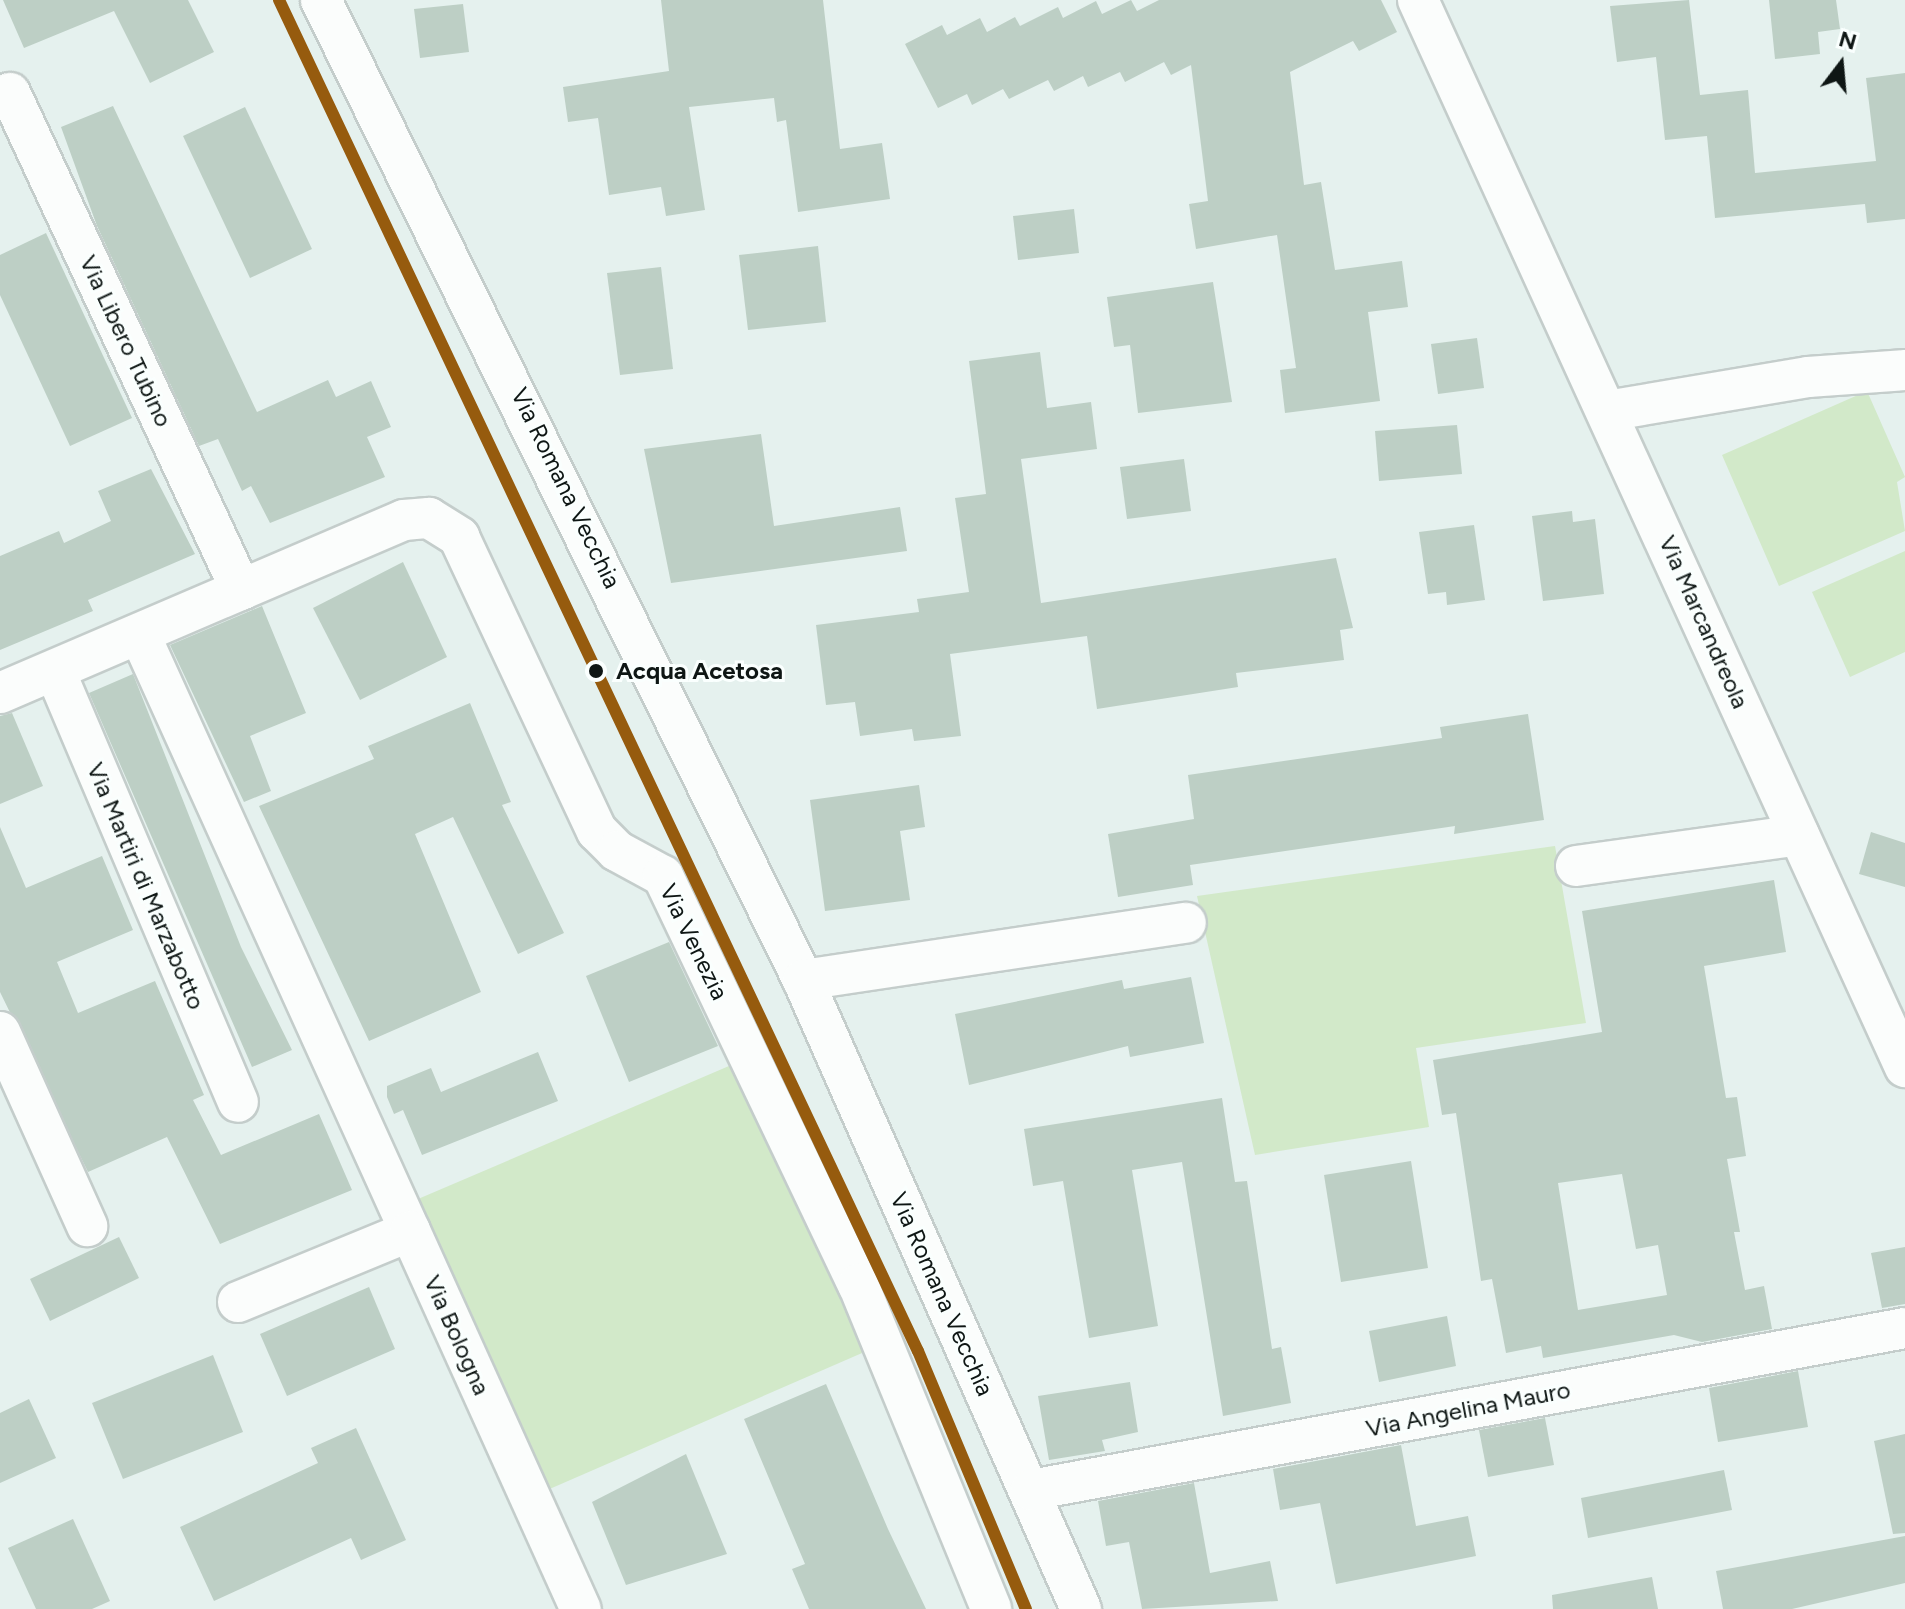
<!DOCTYPE html>
<html>
<head>
<meta charset="utf-8">
<style>
  body { margin:0 }
  #map { position:relative; width:1905px; height:1609px; overflow:hidden; background:#e5f1ee; font-family:Figtree,sans-serif }
  div>[style] { position:absolute }
  [style*='--x'] { left:calc(var(--x)*1px); top:calc(var(--y)*1px); width:calc(var(--w)*1px); rotate:calc(var(--a)*1deg) }
  .green>* { inset:0; background:#d2e9c9 }
  .building>* { inset:0; background:#bdcfc5 }
  .roads { filter:drop-shadow(2px 0 #c4cdcb) drop-shadow(-2px 0 #c4cdcb) drop-shadow(0 2px #c4cdcb) drop-shadow(0 -2px #c4cdcb) }
  .street>* { height:40px; margin:-20px; padding:0 20px; transform-origin:20px; border-radius:20px; background:#fbfdfc }
  .rail-1>* { height:12px; margin:-6px; padding:0 6px; transform-origin:6px; border-radius:6px; background:#965b0e }
  .dots>* { width:22px; height:22px; translate:-50% -50%; box-sizing:border-box; border:4px solid #fafffe; border-radius:50% }
  span { translate:-50% -50%; white-space:nowrap; text-align:center; line-height:1.15; -webkit-text-stroke:6px #fafffe; paint-order:stroke }
  .street-label { font-size:24px; color:#0e1614 }
  .stop-label { font-size:24px; color:#0e1614; font-weight:700 }
  .left { translate:0 -50%; text-align:left }
  .north { position:absolute; left:1801px; top:24px; width:80px; height:80px; -webkit-text-stroke:6px #fafffe; paint-order:stroke; rotate:16deg; font-size:22px; font-weight:700; line-height:32px; text-align:center; color:#0e1614 }
  .north::after { content:''; display:block; margin:auto; width:28px; height:36px; background:#0e1614; clip-path:polygon(50% 0,100% 100%,50% 72%,0 100%) }
</style>
</head>
<body>
<div id="map">
  <div class="green">
    <i style="clip-path:polygon(1867px 391px,1905px 477px,1897px 482px,1905px 531px,1779px 586px,1722px 455px)"></i>
    <i style="clip-path:polygon(1905px 551px,1905px 652px,1850px 677px,1812px 592px)"></i>
    <i style="clip-path:polygon(1555px 846px,1586px 1023px,1416px 1048px,1429px 1127px,1255px 1155px,1197px 896px)"></i>
    <i style="clip-path:polygon(736px 1063px,869px 1350px,545px 1491px,411px 1202px)"></i>
  </div>
  <div class="building">
    <i style="clip-path:polygon(3px 0,188px 0,214px 52px,150px 83px,114px 11px,24px 48px)"></i>
    <i style="clip-path:polygon(661px 0,823px 0,840px 149px,882px 143px,890px 199px,798px 212px,786px 120px,777px 122px,774px 98px,689px 107px,705px 210px,666px 216px,661px 187px,609px 195px,598px 118px,568px 122px,563px 87px,669px 71px)"></i>
    <i style="clip-path:polygon(1131px 0,1137px 11px,1159px 0,1381px 0,1397px 32px,1359px 51px,1353px 41px,1290px 72px,1304px 185px,1321px 182px,1335px 270px,1402px 261px,1408px 307px,1368px 312px,1380px 401px,1285px 413px,1280px 370px,1296px 368px,1277px 235px,1196px 249px,1189px 204px,1208px 201px,1191px 65px,1171px 75px,1164px 62px,1125px 82px,1120px 72px,1088px 87px,1083px 76px,1054px 91px,1048px 80px,1009px 99px,1003px 89px,972px 105px,967px 94px,938px 108px,905px 44px,942px 25px,947px 35px,980px 18px,987px 32px,1015px 17px,1020px 26px,1058px 7px,1063px 18px,1096px 1px,1102px 14px)"></i>
    <i style="clip-path:polygon(1689px 0,1700px 95px,1748px 90px,1755px 173px,1876px 161px,1866px 78px,1905px 73px,1905px 219px,1867px 223px,1865px 204px,1715px 218px,1707px 136px,1665px 140px,1656px 57px,1617px 62px,1610px 6px)"></i>
    <i style="clip-path:polygon(1769px 0,1836px 0,1840px 29px,1818px 32px,1820px 54px,1775px 59px)"></i>
    <i style="clip-path:polygon(463px 4px,469px 52px,420px 58px,414px 9px)"></i>
    <i style="clip-path:polygon(113px 106px,257px 412px,328px 380px,336px 397px,371px 381px,391px 427px,367px 437px,385px 477px,270px 523px,251px 486px,242px 491px,218px 439px,199px 446px,97px 226px,61px 127px)"></i>
    <i style="clip-path:polygon(245px 107px,312px 249px,250px 278px,183px 136px)"></i>
    <i style="clip-path:polygon(1074px 209px,1079px 253px,1018px 260px,1013px 216px)"></i>
    <i style="clip-path:polygon(46px 233px,132px 418px,70px 446px,0 295px,0 255px)"></i>
    <i style="clip-path:polygon(818px 246px,826px 322px,748px 330px,739px 255px)"></i>
    <i style="clip-path:polygon(661px 267px,673px 369px,620px 375px,607px 273px)"></i>
    <i style="clip-path:polygon(1213px 282px,1232px 402px,1138px 413px,1130px 345px,1114px 347px,1107px 297px)"></i>
    <i style="clip-path:polygon(1477px 338px,1484px 388px,1438px 394px,1431px 344px)"></i>
    <i style="clip-path:polygon(1040px 352px,1047px 408px,1091px 402px,1097px 449px,1021px 459px,1041px 603px,1336px 558px,1353px 628px,1340px 630px,1344px 660px,1236px 673px,1238px 687px,1097px 709px,1087px 636px,950px 654px,961px 736px,914px 741px,912px 729px,860px 736px,855px 702px,826px 705px,816px 625px,919px 612px,917px 599px,969px 592px,955px 498px,986px 494px,969px 361px)"></i>
    <i style="clip-path:polygon(1457px 425px,1462px 474px,1379px 481px,1375px 431px)"></i>
    <i style="clip-path:polygon(761px 434px,774px 526px,900px 507px,907px 551px,671px 583px,644px 449px)"></i>
    <i style="clip-path:polygon(1184px 459px,1191px 511px,1127px 519px,1120px 467px)"></i>
    <i style="clip-path:polygon(151px 469px,195px 554px,88px 600px,93px 611px,0 650px,0 556px,59px 531px,64px 543px,111px 521px,98px 491px)"></i>
    <i style="clip-path:polygon(1572px 511px,1573px 522px,1595px 519px,1604px 594px,1543px 601px,1532px 516px)"></i>
    <i style="clip-path:polygon(1474px 525px,1485px 600px,1447px 605px,1446px 592px,1428px 594px,1419px 532px)"></i>
    <i style="clip-path:polygon(403px 562px,447px 657px,360px 700px,313px 608px)"></i>
    <i style="clip-path:polygon(262px 606px,306px 713px,250px 736px,271px 791px,244px 802px,170px 645px)"></i>
    <i style="clip-path:polygon(133px 674px,241px 947px,292px 1050px,252px 1067px,89px 693px)"></i>
    <i style="clip-path:polygon(470px 703px,511px 802px,502px 805px,564px 933px,518px 954px,453px 817px,415px 834px,481px 992px,369px 1041px,259px 806px,374px 759px,368px 746px)"></i>
    <i style="clip-path:polygon(12px 713px,43px 786px,0 804px,0 716px)"></i>
    <i style="clip-path:polygon(1528px 714px,1544px 820px,1454px 834px,1455px 826px,1190px 865px,1193px 885px,1118px 897px,1108px 834px,1194px 819px,1188px 775px,1442px 738px,1440px 727px)"></i>
    <i style="clip-path:polygon(919px 785px,925px 827px,900px 831px,910px 900px,825px 911px,810px 800px)"></i>
    <i style="clip-path:polygon(0 827px,26px 888px,102px 856px,133px 930px,57px 962px,78px 1013px,155px 981px,204px 1095px,193px 1100px,221px 1155px,319px 1114px,352px 1190px,220px 1244px,167px 1137px,88px 1172px,0 992px)"></i>
    <i style="clip-path:polygon(1871px 832px,1905px 843px,1905px 887px,1859px 874px)"></i>
    <i style="clip-path:polygon(evenodd,1774px 880px,1786px 952px,1704px 966px,1726px 1098px,1737px 1097px,1746px 1156px,1727px 1159px,1740px 1232px,1734px 1232px,1745px 1290px,1764px 1286px,1772px 1329px,1702px 1342px,1674px 1335px,1543px 1358px,1541px 1346px,1506px 1353px,1492px 1279px,1481px 1281px,1456px 1113px,1442px 1115px,1433px 1060px,1602px 1032px,1582px 911px,1774px 880px,1622px 1174px,1636px 1249px,1658px 1245px,1667px 1295px,1578px 1310px,1558px 1183px,1622px 1174px)"></i>
    <i style="clip-path:polygon(669px 942px,718px 1046px,629px 1082px,586px 976px)"></i>
    <i style="clip-path:polygon(1191px 977px,1204px 1043px,1130px 1057px,1128px 1046px,969px 1085px,955px 1014px,1122px 980px,1124px 989px)"></i>
    <i style="clip-path:polygon(538px 1052px,558px 1101px,422px 1155px,403px 1110px,394px 1114px,387px 1097px,387px 1086px,431px 1068px,441px 1092px)"></i>
    <i style="clip-path:polygon(1222px 1098px,1235px 1182px,1247px 1181px,1272px 1349px,1281px 1347px,1291px 1403px,1223px 1416px,1182px 1162px,1132px 1170px,1158px 1326px,1089px 1338px,1063px 1181px,1033px 1186px,1024px 1129px)"></i>
    <i style="clip-path:polygon(1411px 1161px,1428px 1268px,1341px 1282px,1324px 1175px)"></i>
    <i style="clip-path:polygon(119px 1237px,139px 1278px,50px 1321px,30px 1279px)"></i>
    <i style="clip-path:polygon(1905px 1247px,1905px 1304px,1882px 1308px,1871px 1253px)"></i>
    <i style="clip-path:polygon(369px 1287px,395px 1349px,287px 1396px,260px 1334px)"></i>
    <i style="clip-path:polygon(1447px 1316px,1456px 1366px,1379px 1382px,1369px 1331px)"></i>
    <i style="clip-path:polygon(213px 1355px,243px 1432px,123px 1479px,92px 1403px)"></i>
    <i style="clip-path:polygon(1798px 1371px,1808px 1427px,1718px 1442px,1709px 1388px)"></i>
    <i style="clip-path:polygon(1130px 1382px,1138px 1432px,1102px 1440px,1105px 1451px,1049px 1460px,1038px 1396px)"></i>
    <i style="clip-path:polygon(826px 1384px,888px 1529px,926px 1609px,809px 1609px,792px 1569px,805px 1564px,744px 1419px)"></i>
    <i style="clip-path:polygon(29px 1399px,56px 1458px,0 1483px,0 1413px)"></i>
    <i style="clip-path:polygon(1545px 1418px,1554px 1465px,1488px 1477px,1479px 1430px)"></i>
    <i style="clip-path:polygon(356px 1428px,406px 1540px,361px 1560px,351px 1538px,214px 1601px,180px 1527px,318px 1463px,311px 1448px)"></i>
    <i style="clip-path:polygon(1905px 1434px,1905px 1533px,1893px 1534px,1874px 1441px)"></i>
    <i style="clip-path:polygon(1401px 1445px,1416px 1526px,1468px 1516px,1476px 1556px,1336px 1584px,1320px 1503px,1280px 1510px,1273px 1469px)"></i>
    <i style="clip-path:polygon(686px 1454px,727px 1554px,626px 1585px,592px 1502px)"></i>
    <i style="clip-path:polygon(1724px 1470px,1732px 1510px,1588px 1538px,1581px 1498px)"></i>
    <i style="clip-path:polygon(1194px 1483px,1210px 1573px,1270px 1561px,1278px 1601px,1142px 1609px,1129px 1542px,1106px 1546px,1098px 1501px)"></i>
    <i style="clip-path:polygon(73px 1519px,110px 1601px,92px 1609px,36px 1609px,8px 1548px)"></i>
    <i style="clip-path:polygon(1905px 1536px,1905px 1583px,1792px 1609px,1723px 1609px,1716px 1571px)"></i>
    <i style="clip-path:polygon(1652px 1577px,1658px 1609px,1553px 1609px,1552px 1595px)"></i>
  </div>
  <div class="roads">
    <div class="street">
      <i style="--x:321;--y:0;--w:1092;--a:63.81"></i>
      <i style="--x:803;--y:980;--w:688;--a:66.16"></i>
      <i style="--x:1418;--y:0;--w:1173;--a:65.47"></i>
      <i style="--x:10;--y:93;--w:548;--a:65.07"></i>
      <i style="--x:1607;--y:411;--w:204;--a:-9.6"></i>
      <i style="--x:1808;--y:377;--w:97;--a:-4.1"></i>
      <i style="--x:140;--y:635;--w:654;--a:65.63"></i>
      <i style="--x:55;--y:671;--w:468;--a:67"></i>
      <i style="--x:0;--y:693;--w:439;--a:-23.2"></i>
      <i style="--x:404;--y:520;--w:25;--a:-5"></i>
      <i style="--x:429;--y:518;--w:36;--a:32"></i>
      <i style="--x:459;--y:537;--w:325;--a:64.9"></i>
      <i style="--x:597;--y:831;--w:28;--a:45"></i>
      <i style="--x:617;--y:851;--w:52;--a:28.5"></i>
      <i style="--x:663;--y:876;--w:452;--a:64.5"></i>
      <i style="--x:858;--y:1284;--w:351;--a:67.7"></i>
      <i style="--x:1576;--y:866;--w:225;--a:-7.9"></i>
      <i style="--x:803;--y:980;--w:387;--a:-8.5"></i>
      <i style="--x:0;--y:1032;--w:213;--a:65.8"></i>
      <i style="--x:238;--y:1302;--w:186;--a:-22.4"></i>
      <i style="--x:410;--y:1231;--w:415;--a:65.7"></i>
      <i style="--x:1031;--y:1490;--w:889;--a:-10.5"></i>
    </div>
  </div>
  <div class="rail-1">
    <i style="--x:279;--y:0;--w:1494;--a:64.69"></i>
    <i style="--x:918;--y:1351;--w:280;--a:67.3"></i>
  </div>
  <div class="dots">
    <i style="left:596px;top:671px;background:#0e1614"></i>
  </div>
  <div class="street-label">
    <span style="left:126px;top:341px;rotate:65deg">Via Libero Tubino</span>
    <span style="left:566px;top:488px;rotate:64deg">Via Romana Vecchia</span>
    <span style="left:1704px;top:622px;rotate:66deg">Via Marcandreola</span>
    <span style="left:146px;top:886px;rotate:67deg">Via Martiri di Marzabotto</span>
    <span style="left:694px;top:942px;rotate:64deg">Via Venezia</span>
    <span style="left:942px;top:1294px;rotate:66deg">Via Romana Vecchia</span>
    <span style="left:457px;top:1335px;rotate:66deg">Via Bologna</span>
    <span style="left:1468px;top:1409px;rotate:-11deg">Via Angelina Mauro</span>
  </div>
  <div class="stop-label">
    <span class="left" style="left:616px;top:671px">Acqua Acetosa</span>
  </div>
  <div class="north">N</div>
</div>
</body>
</html>
